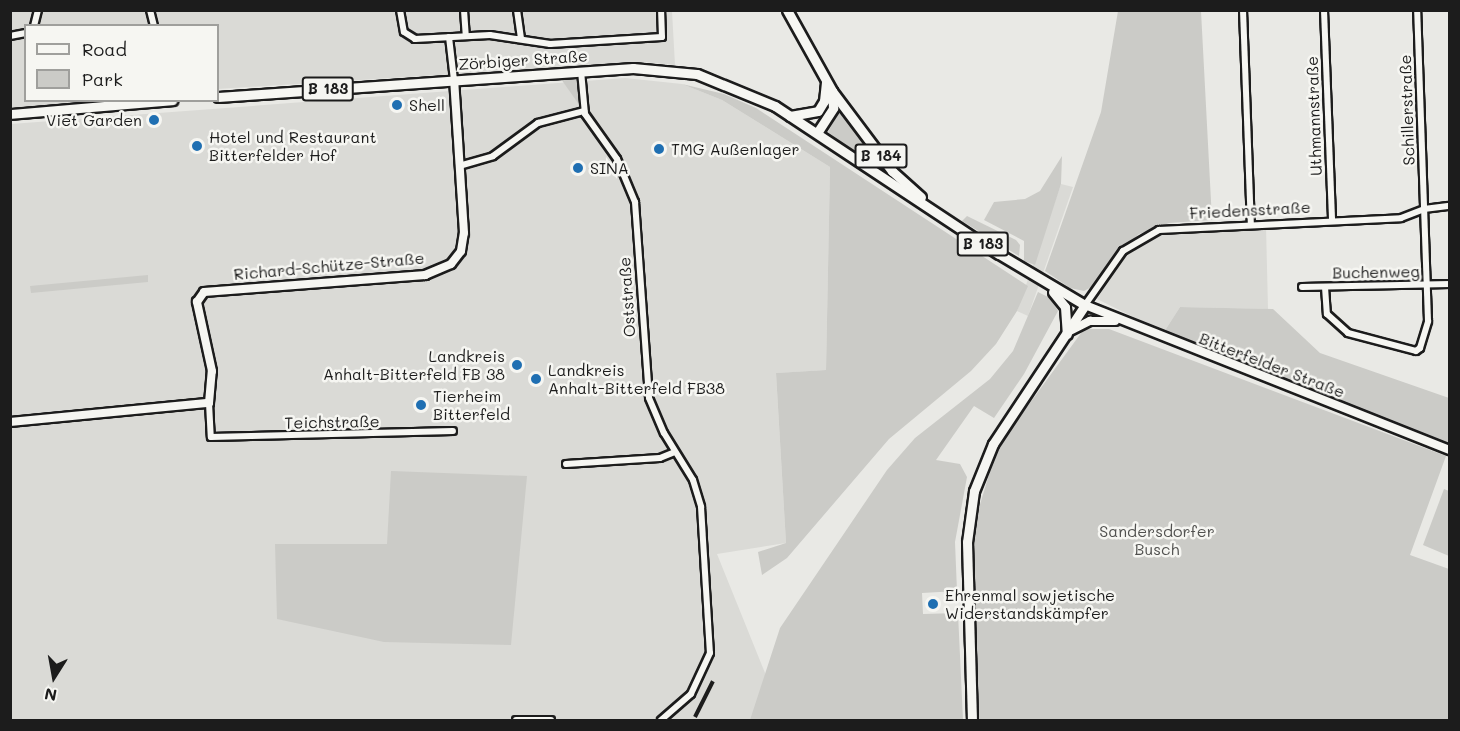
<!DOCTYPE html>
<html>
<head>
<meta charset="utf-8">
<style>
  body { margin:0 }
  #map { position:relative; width:1460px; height:731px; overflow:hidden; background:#e9e9e5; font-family:Mali,sans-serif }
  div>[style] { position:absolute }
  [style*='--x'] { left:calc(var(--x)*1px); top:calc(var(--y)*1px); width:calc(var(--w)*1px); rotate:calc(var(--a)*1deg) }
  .built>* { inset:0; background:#dadad6 }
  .green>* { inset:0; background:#cbcbc7 }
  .roads { filter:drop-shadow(2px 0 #1c1c1c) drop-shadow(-2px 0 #1c1c1c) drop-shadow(0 2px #1c1c1c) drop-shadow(0 -2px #1c1c1c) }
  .street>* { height:6px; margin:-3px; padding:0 3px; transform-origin:3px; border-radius:3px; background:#f6f6f2 }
  .secondary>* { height:8px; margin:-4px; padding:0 4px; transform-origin:4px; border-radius:4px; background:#f6f6f2 }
  .primary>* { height:9px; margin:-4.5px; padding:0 4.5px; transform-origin:4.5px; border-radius:4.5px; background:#f6f6f2 }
  .rail>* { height:4px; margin-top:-2px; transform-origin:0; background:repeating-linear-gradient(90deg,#f6f6f2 0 4.5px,#1c1c1c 0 9px); box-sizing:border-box; border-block:2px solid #1c1c1c }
  .dots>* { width:16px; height:16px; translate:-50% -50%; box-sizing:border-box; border:3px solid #f6f6f2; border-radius:50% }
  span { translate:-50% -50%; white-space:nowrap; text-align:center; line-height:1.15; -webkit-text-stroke:5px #f6f6f2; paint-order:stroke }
  .shield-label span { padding:2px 4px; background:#f6f6f2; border:2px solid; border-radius:4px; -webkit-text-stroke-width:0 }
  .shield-label { font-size:15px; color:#1c1c1c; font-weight:700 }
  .street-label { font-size:16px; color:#1c1c1c }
  .poi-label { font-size:16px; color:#1c1c1c }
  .left { translate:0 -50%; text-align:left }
  .right { translate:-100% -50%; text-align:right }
  .park-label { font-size:16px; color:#51514f }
  .frame { position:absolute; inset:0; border:12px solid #1c1c1c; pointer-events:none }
  .legend { position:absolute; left:24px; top:24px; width:195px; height:78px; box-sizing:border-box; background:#f6f6f2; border:2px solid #9f9f9c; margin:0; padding:8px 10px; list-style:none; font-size:18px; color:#1c1c1c }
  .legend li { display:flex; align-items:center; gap:12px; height:30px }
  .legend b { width:30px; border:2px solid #9f9f9c }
  .north { position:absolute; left:24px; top:647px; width:60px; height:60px; -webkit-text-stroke:4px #f6f6f2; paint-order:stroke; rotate:191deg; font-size:16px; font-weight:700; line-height:24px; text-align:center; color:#1c1c1c }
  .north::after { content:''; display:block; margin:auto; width:21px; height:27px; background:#1c1c1c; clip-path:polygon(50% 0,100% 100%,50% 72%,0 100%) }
</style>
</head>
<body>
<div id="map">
  <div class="built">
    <i style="clip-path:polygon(11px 11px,672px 11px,675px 65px,644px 62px,218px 89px,218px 26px,26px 26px,26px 100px,87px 101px,11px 108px)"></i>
    <i style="clip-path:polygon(625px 78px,682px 84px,722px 100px,830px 167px,826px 370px,776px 373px,786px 543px,717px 554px,784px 720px,11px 720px,11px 124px)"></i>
    <i style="clip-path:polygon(1061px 184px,1073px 187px,1028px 316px,1017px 311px)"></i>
    <i style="clip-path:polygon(1266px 226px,1268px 309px,1180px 307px,1164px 332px,1097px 299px,1124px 256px,1157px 233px)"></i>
  </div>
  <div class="green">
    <i style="clip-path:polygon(1118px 11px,1201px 11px,1212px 220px,1169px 223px,1139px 234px,1121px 250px,1095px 285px,1084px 291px,1070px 288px,1045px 271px,1101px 112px)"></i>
    <i style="clip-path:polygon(576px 78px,579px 83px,580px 106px,561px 79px)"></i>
    <i style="clip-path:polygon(682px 84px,724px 94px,756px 108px,1028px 286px,1017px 311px,996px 344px,971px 371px,889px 439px,787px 558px,762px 575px,758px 552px,786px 543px,776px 373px,826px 370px,830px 167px,722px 100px)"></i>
    <i style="clip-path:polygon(842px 106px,899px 181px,897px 184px,828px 132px)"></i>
    <i style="clip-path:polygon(1062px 156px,1061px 184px,1035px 265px,1024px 261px,1024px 241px,984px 220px,994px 202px,1025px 199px,1040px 191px)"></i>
    <i style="clip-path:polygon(967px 216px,1016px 240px,1020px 245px,1019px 256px,962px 221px)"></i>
    <i style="clip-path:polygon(148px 275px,148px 282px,31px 293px,30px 286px)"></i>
    <i style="clip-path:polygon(1038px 292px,1050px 298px,1058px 311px,1024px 374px,994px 418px,974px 406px,936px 460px,960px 464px,967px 477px,955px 542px,957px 591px,922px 593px,923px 614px,958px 613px,963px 720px,750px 720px,780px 628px,887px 470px,915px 438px,990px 379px,1013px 351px)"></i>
    <i style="clip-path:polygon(1180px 307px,1273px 309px,1320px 353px,1449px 398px,1449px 444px,1164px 332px)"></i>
    <i style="clip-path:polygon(1084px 329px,1109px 329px,1446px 456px,1410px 555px,1449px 569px,1449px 720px,979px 720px,972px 531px,997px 448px)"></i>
    <i style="clip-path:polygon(391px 471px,527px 476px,511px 645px,384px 642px,277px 619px,275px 544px,387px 544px)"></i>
    <i style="clip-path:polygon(1444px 489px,1449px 491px,1449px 556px,1423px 545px)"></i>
  </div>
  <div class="roads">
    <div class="street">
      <i style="--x:150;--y:10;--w:16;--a:76"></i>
      <i style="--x:400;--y:10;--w:22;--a:80"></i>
      <i style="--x:404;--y:32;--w:13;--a:32"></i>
      <i style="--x:415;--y:39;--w:75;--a:-3.1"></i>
      <i style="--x:490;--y:35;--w:61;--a:8.5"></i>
      <i style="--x:550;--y:44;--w:112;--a:-3.6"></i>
      <i style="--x:662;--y:37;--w:27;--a:-92"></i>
      <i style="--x:464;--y:10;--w:26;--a:86"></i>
      <i style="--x:517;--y:10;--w:29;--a:82"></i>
      <i style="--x:1243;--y:10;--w:214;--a:87.9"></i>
      <i style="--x:1324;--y:10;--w:210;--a:87.8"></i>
      <i style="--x:34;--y:26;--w:16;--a:-76"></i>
      <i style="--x:10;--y:36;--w:16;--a:-11"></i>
      <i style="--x:449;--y:37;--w:43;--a:83.4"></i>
      <i style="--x:581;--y:71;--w:43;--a:84.7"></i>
      <i style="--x:585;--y:114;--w:55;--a:54.6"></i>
      <i style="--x:617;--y:159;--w:47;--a:67.3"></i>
      <i style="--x:635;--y:202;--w:196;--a:85.9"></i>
      <i style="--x:649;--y:398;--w:38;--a:67"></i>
      <i style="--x:664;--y:433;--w:55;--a:58.3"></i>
      <i style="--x:693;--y:480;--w:28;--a:73"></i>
      <i style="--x:701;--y:507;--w:146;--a:86.5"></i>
      <i style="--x:710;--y:653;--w:45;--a:114.9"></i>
      <i style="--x:691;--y:694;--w:40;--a:139"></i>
      <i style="--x:459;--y:166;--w:35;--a:-16"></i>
      <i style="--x:493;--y:156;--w:56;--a:-36.3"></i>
      <i style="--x:538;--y:123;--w:48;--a:-14.6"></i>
      <i style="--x:1302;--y:287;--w:148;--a:-1.2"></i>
      <i style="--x:1325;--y:287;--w:27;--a:86"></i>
      <i style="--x:1327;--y:314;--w:28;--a:42"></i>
      <i style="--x:1348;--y:333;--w:70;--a:14.8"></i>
      <i style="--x:1416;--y:351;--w:5;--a:-37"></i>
      <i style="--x:1420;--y:348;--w:28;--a:-73"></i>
      <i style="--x:1428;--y:321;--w:311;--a:-92"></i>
      <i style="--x:1085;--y:305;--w:66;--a:-54.9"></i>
      <i style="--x:1123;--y:251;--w:42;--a:-30.3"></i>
      <i style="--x:1159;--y:230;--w:242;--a:-2.8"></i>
      <i style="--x:1401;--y:218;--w:25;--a:-21"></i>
      <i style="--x:1424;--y:209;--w:26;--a:-7"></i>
      <i style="--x:209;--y:403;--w:34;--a:87"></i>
      <i style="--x:211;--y:437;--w:242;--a:-1.4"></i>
      <i style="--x:566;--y:464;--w:94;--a:-3.7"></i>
      <i style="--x:660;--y:458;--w:16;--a:-22"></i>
      <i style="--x:516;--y:720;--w:35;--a:0"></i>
    </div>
    <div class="secondary">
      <i style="--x:1085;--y:305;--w:393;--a:21.7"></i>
      <i style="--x:1068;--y:332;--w:25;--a:-27"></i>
      <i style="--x:1090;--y:321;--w:25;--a:0"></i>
      <i style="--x:10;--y:422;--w:200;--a:-5.5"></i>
      <i style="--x:209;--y:403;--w:32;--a:-85"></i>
      <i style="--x:212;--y:371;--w:71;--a:-102.3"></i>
      <i style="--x:197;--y:302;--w:12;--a:-55"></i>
      <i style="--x:204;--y:292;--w:222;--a:-4.4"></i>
      <i style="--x:425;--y:275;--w:28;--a:-23"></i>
      <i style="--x:451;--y:264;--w:16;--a:-52"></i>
      <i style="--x:461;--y:251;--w:18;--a:-81"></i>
      <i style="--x:464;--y:233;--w:153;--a:-93.7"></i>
    </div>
    <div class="primary">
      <i style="--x:787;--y:10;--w:93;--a:60.9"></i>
      <i style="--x:832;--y:91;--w:100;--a:53.1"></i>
      <i style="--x:892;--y:171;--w:39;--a:42"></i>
      <i style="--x:218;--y:97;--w:416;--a:-4"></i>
      <i style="--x:633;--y:68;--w:64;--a:5.4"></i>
      <i style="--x:697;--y:74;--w:84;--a:22.3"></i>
      <i style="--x:775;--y:106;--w:268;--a:33.5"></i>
      <i style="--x:999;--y:254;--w:100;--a:30.7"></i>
      <i style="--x:1085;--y:305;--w:167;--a:123.5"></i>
      <i style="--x:993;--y:444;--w:51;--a:112"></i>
      <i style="--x:974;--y:491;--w:51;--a:97.8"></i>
      <i style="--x:967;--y:542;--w:178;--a:88.4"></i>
      <i style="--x:10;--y:114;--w:163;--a:-4.9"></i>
      <i style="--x:790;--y:116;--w:28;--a:-10"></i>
      <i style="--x:818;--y:111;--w:12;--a:-59"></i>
      <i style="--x:824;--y:101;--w:19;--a:-84"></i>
      <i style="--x:817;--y:133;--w:30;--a:-57"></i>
      <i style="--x:833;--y:108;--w:17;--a:-93"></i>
      <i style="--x:1053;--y:292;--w:19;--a:51"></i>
      <i style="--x:1065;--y:307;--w:27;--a:86"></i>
    </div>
  </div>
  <div class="rail">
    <i style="--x:695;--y:717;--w:40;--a:-63.4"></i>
  </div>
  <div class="dots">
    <i style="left:397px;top:105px;background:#1f6fb2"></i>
    <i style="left:154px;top:120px;background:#1f6fb2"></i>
    <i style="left:197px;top:146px;background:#1f6fb2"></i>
    <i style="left:659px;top:149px;background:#1f6fb2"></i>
    <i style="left:578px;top:168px;background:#1f6fb2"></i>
    <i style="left:517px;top:365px;background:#1f6fb2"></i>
    <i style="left:536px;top:379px;background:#1f6fb2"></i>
    <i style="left:421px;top:405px;background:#1f6fb2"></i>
    <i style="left:933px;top:604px;background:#1f6fb2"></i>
  </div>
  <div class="shield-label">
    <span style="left:328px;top:89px">B 183</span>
    <span style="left:881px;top:156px">B 184</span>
    <span style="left:983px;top:244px">B 183</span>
  </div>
  <div class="street-label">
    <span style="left:523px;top:60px;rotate:-4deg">Zörbiger Straße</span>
    <span style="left:1407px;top:110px;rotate:-92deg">Schillerstraße</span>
    <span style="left:1314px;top:116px;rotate:-92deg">Uthmannstraße</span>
    <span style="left:1250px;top:210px;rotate:-3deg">Friedensstraße</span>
    <span style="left:329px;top:266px;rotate:-5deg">Richard-Schütze-Straße</span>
    <span style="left:1376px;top:272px;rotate:-1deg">Buchenweg</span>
    <span style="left:627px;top:297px;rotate:-94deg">Oststraße</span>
    <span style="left:1272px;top:365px;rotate:21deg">Bitterfelder Straße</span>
    <span style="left:332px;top:422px;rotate:-1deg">Teichstraße</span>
  </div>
  <div class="poi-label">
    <span class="left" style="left:409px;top:105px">Shell</span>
    <span class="right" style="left:142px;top:120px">Viet Garden</span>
    <span class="left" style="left:209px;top:146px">Hotel und Restaurant<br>Bitterfelder Hof</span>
    <span class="left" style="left:671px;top:149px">TMG Außenlager</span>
    <span class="left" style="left:590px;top:168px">SINA</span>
    <span class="right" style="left:505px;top:365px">Landkreis<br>Anhalt-Bitterfeld FB 38</span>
    <span class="left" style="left:548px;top:379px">Landkreis<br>Anhalt-Bitterfeld FB38</span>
    <span class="left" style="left:433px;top:405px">Tierheim<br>Bitterfeld</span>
    <span class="left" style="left:945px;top:604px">Ehrenmal sowjetische<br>Widerstandskämpfer</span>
  </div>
  <div class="park-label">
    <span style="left:1157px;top:540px">Sandersdorfer<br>Busch</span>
  </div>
  <div class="frame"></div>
  <ul class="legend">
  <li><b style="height:8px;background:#f6f6f2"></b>Road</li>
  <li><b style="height:16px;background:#cbcbc7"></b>Park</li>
  </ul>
  <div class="north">N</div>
</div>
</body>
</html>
